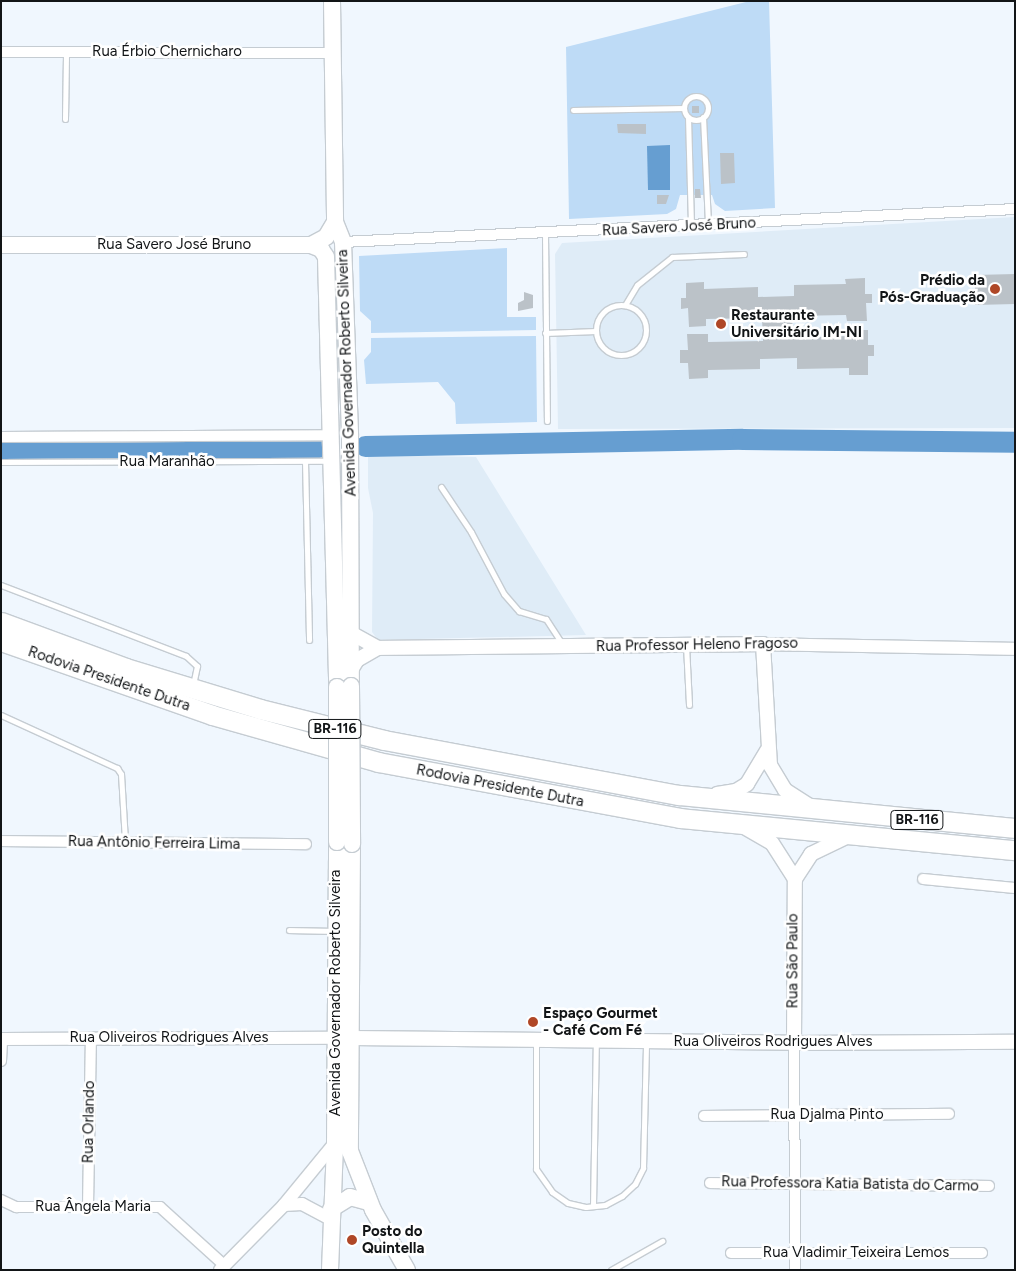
<!DOCTYPE html>
<html>
<head>
<meta charset="utf-8">
<style>
  body { margin:0 }
  #map { position:relative; width:1016px; height:1271px; overflow:hidden; background:#f0f7fe; font-family:Figtree,sans-serif }
  div>[style] { position:absolute }
  [style*='--x'] { left:calc(var(--x)*1px); top:calc(var(--y)*1px); width:calc(var(--w)*1px); rotate:calc(var(--a)*1deg) }
  .built>* { inset:0; background:#dfecf7 }
  .green>* { inset:0; background:#bedbf6 }
  .water>* { inset:0; background:#669ed1 }
  .river>* { height:21px; margin:-10.5px; padding:0 10.5px; transform-origin:10.5px; border-radius:10.5px; background:#669ed1 }
  .building>* { inset:0; background:#bbc2c8 }
  .roads { filter:drop-shadow(1px 0 #c5ccd2) drop-shadow(-1px 0 #c5ccd2) drop-shadow(0 1px #c5ccd2) drop-shadow(0 -1px #c5ccd2) }
  .service>* { height:5px; margin:-2.5px; padding:0 2.5px; transform-origin:2.5px; border-radius:2.5px; background:#fff }
  .service>.ring { margin:-2.5px; padding:0; box-sizing:content-box; background:none; border:5px solid #fff; border-radius:50% }
  .minor>* { height:10px; margin:-5px; padding:0 5px; transform-origin:5px; border-radius:5px; background:#fff }
  .tertiary>* { height:12px; margin:-6px; padding:0 6px; transform-origin:6px; border-radius:6px; background:#fff }
  .secondary>* { height:14px; margin:-7px; padding:0 7px; transform-origin:7px; border-radius:7px; background:#fff }
  .primary>* { height:16px; margin:-8px; padding:0 8px; transform-origin:8px; border-radius:8px; background:#fff }
  .motorway>* { height:19px; margin:-9.5px; padding:0 9.5px; transform-origin:9.5px; border-radius:9.5px; background:#fff }
  .bridges { filter:drop-shadow(1px 0 #c5ccd2) drop-shadow(-1px 0 #c5ccd2) drop-shadow(0 1px #c5ccd2) drop-shadow(0 -1px #c5ccd2) }
  .primary-bridge>* { height:16px; margin:-8px; padding:0 8px; transform-origin:8px; border-radius:8px; background:#fff }
  .dots>* { width:14px; height:14px; translate:-50% -50%; box-sizing:border-box; border:2px solid #fff; border-radius:50% }
  span { translate:-50% -50%; white-space:nowrap; text-align:center; line-height:1.15; -webkit-text-stroke:5px #fff; paint-order:stroke }
  .shield-label span { padding:1px 4px; background:#fff; border:1px solid; border-radius:4px; -webkit-text-stroke-width:0 }
  .shield-label { font-size:14px; color:#121517; font-weight:700 }
  .street-label { font-size:15px; color:#121517 }
  .poi-label { font-size:15px; color:#121517; font-weight:700 }
  .right { translate:-100% -50%; text-align:right }
  .left { translate:0 -50%; text-align:left }
  .frame { position:absolute; inset:0; border:2px solid #121517; pointer-events:none }
</style>
</head>
<body>
<div id="map">
  <div class="built">
    <i style="clip-path:polygon(1015px 217px,1015px 428px,558px 429px,555px 254px,562px 243px)"></i>
    <i style="clip-path:polygon(368px 455px,476px 457px,586px 635px,378px 640px,372px 632px,373px 513px,368px 488px)"></i>
  </div>
  <div class="green">
    <i style="clip-path:polygon(750px 1px,769px 1px,775px 208px,725px 211px,715px 204px,712px 195px,680px 195px,676px 209px,667px 214px,569px 219px,566px 47px)"></i>
    <i style="clip-path:polygon(507px 248px,507px 317px,536px 317px,536px 330px,371px 333px,371px 321px,360px 311px,359px 256px)"></i>
    <i style="clip-path:polygon(536px 336px,537px 422px,456px 424px,455px 403px,438px 382px,366px 384px,364px 360px,371px 352px,371px 338px)"></i>
  </div>
  <div class="water">
    <i style="clip-path:polygon(670px 145px,670px 190px,648px 190px,647px 146px)"></i>
  </div>
  <div class="river">
    <i style="--x:365;--y:446;--w:377;--a:-1.1"></i>
    <i style="--x:742;--y:439;--w:273;--a:0.6"></i>
    <i style="--x:1;--y:448;--w:318;--a:-0.2"></i>
  </div>
  <div class="building">
    <i style="clip-path:polygon(692px 106px,699px 106px,699px 113px,692px 113px)"></i>
    <i style="clip-path:polygon(617px 124px,646px 124px,646px 134px,618px 133px)"></i>
    <i style="clip-path:polygon(720px 153px,734px 153px,735px 183px,721px 184px)"></i>
    <i style="clip-path:polygon(695px 189px,700px 189px,701px 198px,695px 198px)"></i>
    <i style="clip-path:polygon(657px 195px,669px 195px,666px 204px,657px 204px)"></i>
    <i style="clip-path:polygon(1015px 274px,1015px 304px,975px 305px,975px 275px)"></i>
    <i style="clip-path:polygon(865px 278px,865px 294px,872px 294px,872px 303px,866px 303px,867px 321px,847px 321px,846px 315px,792px 316px,793px 338px,849px 336px,849px 330px,868px 330px,868px 345px,874px 345px,874px 356px,868px 356px,868px 375px,849px 375px,849px 368px,797px 369px,797px 358px,760px 359px,760px 369px,708px 370px,708px 378px,689px 379px,688px 363px,680px 363px,680px 350px,688px 350px,687px 334px,708px 334px,708px 342px,763px 341px,762px 318px,706px 319px,706px 326px,689px 327px,688px 308px,681px 309px,681px 298px,686px 298px,686px 283px,704px 282px,704px 289px,758px 287px,758px 297px,794px 296px,794px 285px,846px 284px,845px 279px)"></i>
    <i style="clip-path:polygon(524px 292px,533px 295px,533px 308px,518px 311px,518px 303px,524px 300px)"></i>
    <i style="clip-path:polygon(528px 1018px,537px 1018px,538px 1025px,527px 1025px)"></i>
  </div>
  <div class="roads">
    <div class="service">
      <i class="ring" style="left:684px;top:96px;width:19px;height:19px"></i>
      <i style="--x:573;--y:110;--w:111;--a:-1"></i>
      <i style="--x:688;--y:117;--w:109;--a:88.4"></i>
      <i style="--x:703;--y:117;--w:108;--a:87.3"></i>
      <i style="--x:65;--y:119;--w:67;--a:-89.1"></i>
      <i style="--x:545;--y:234;--w:187;--a:89.4"></i>
      <i class="ring" style="left:596px;top:305px;width:45px;height:45px"></i>
      <i style="--x:625;--y:305;--w:23;--a:-59"></i>
      <i style="--x:637;--y:285;--w:45;--a:-38.7"></i>
      <i style="--x:672;--y:257;--w:72;--a:-2.4"></i>
      <i style="--x:545;--y:333;--w:51;--a:-2.2"></i>
      <i style="--x:305;--y:461;--w:179;--a:88.7"></i>
      <i style="--x:1;--y:462;--w:328;--a:-0.2"></i>
      <i style="--x:441;--y:487;--w:54;--a:56.3"></i>
      <i style="--x:471;--y:532;--w:70;--a:62"></i>
      <i style="--x:504;--y:594;--w:23;--a:49"></i>
      <i style="--x:519;--y:611;--w:28;--a:17"></i>
      <i style="--x:546;--y:619;--w:31;--a:57"></i>
      <i style="--x:1;--y:585;--w:198;--a:21"></i>
      <i style="--x:186;--y:656;--w:15;--a:42"></i>
      <i style="--x:197;--y:666;--w:19;--a:102"></i>
      <i style="--x:686;--y:645;--w:60;--a:87.1"></i>
      <i style="--x:1;--y:715;--w:128;--a:24.6"></i>
      <i style="--x:117;--y:768;--w:7;--a:56"></i>
      <i style="--x:121;--y:774;--w:68;--a:86.6"></i>
      <i style="--x:289;--y:930;--w:45;--a:1.3"></i>
      <i style="--x:536;--y:1042;--w:127;--a:90"></i>
      <i style="--x:536;--y:1169;--w:28;--a:55"></i>
      <i style="--x:552;--y:1192;--w:19;--a:35"></i>
      <i style="--x:568;--y:1203;--w:18;--a:13"></i>
      <i style="--x:586;--y:1207;--w:19;--a:-6"></i>
      <i style="--x:605;--y:1205;--w:19;--a:-28"></i>
      <i style="--x:622;--y:1196;--w:18;--a:-43"></i>
      <i style="--x:635;--y:1184;--w:18;--a:-63"></i>
      <i style="--x:643;--y:1168;--w:127;--a:-88.6"></i>
      <i style="--x:593;--y:1206;--w:164;--a:-89"></i>
      <i style="--x:611;--y:1270;--w:59;--a:-29.6"></i>
    </div>
    <div class="minor">
      <i style="--x:1;--y:52;--w:331;--a:0.2"></i>
      <i style="--x:343;--y:242;--w:673;--a:-2.81"></i>
      <i style="--x:1;--y:437;--w:330;--a:-0.3"></i>
      <i style="--x:1;--y:841;--w:305;--a:0.6"></i>
      <i style="--x:923;--y:879;--w:92;--a:5.6"></i>
      <i style="--x:794;--y:1043;--w:227;--a:89.7"></i>
      <i style="--x:1;--y:1061;--w:22;--a:-87"></i>
      <i style="--x:704;--y:1116;--w:245;--a:-0.5"></i>
      <i style="--x:710;--y:1183;--w:279;--a:0.6"></i>
      <i style="--x:1;--y:1200;--w:17;--a:25"></i>
      <i style="--x:16;--y:1207;--w:144;--a:0"></i>
      <i style="--x:160;--y:1207;--w:86;--a:42.2"></i>
      <i style="--x:88;--y:1206;--w:167;--a:-89"></i>
      <i style="--x:731;--y:1253;--w:251;--a:0"></i>
    </div>
    <div class="tertiary">
      <i style="--x:763;--y:644;--w:252;--a:1.1"></i>
      <i style="--x:1;--y:1039;--w:336;--a:-0.2"></i>
      <i style="--x:284;--y:1205;--w:18;--a:-3"></i>
      <i style="--x:302;--y:1204;--w:32;--a:28"></i>
      <i style="--x:220;--y:1270;--w:91;--a:-45.4"></i>
      <i style="--x:284;--y:1205;--w:80;--a:-50.6"></i>
    </div>
    <div class="secondary">
      <i style="--x:351;--y:633;--w:31;--a:29"></i>
      <i style="--x:351;--y:670;--w:12;--a:-59"></i>
      <i style="--x:357;--y:660;--w:24;--a:-30"></i>
      <i style="--x:378;--y:648;--w:385;--a:-0.6"></i>
      <i style="--x:763;--y:644;--w:121;--a:86.7"></i>
      <i style="--x:770;--y:765;--w:29;--a:59"></i>
      <i style="--x:785;--y:790;--w:27;--a:33"></i>
      <i style="--x:717;--y:794;--w:19;--a:-9"></i>
      <i style="--x:736;--y:791;--w:13;--a:-32"></i>
      <i style="--x:747;--y:784;--w:39;--a:-59"></i>
      <i style="--x:744;--y:827;--w:32;--a:30"></i>
      <i style="--x:772;--y:843;--w:43;--a:57.4"></i>
      <i style="--x:351;--y:1038;--w:443;--a:0.6"></i>
      <i style="--x:794;--y:1043;--w:221;--a:-0.3"></i>
      <i style="--x:794;--y:1043;--w:164;--a:-89.7"></i>
      <i style="--x:795;--y:879;--w:30;--a:-57"></i>
      <i style="--x:811;--y:854;--w:41;--a:-25.9"></i>
    </div>
    <div class="primary">
      <i style="--x:332;--y:1;--w:221;--a:89.2"></i>
      <i style="--x:335;--y:222;--w:22;--a:68"></i>
      <i style="--x:343;--y:242;--w:194;--a:87.9"></i>
      <i style="--x:350;--y:436;--w:250;--a:89.8"></i>
      <i style="--x:1;--y:245;--w:310;--a:0"></i>
      <i style="--x:311;--y:245;--w:17;--a:-28"></i>
      <i style="--x:326;--y:237;--w:17;--a:-59"></i>
      <i style="--x:311;--y:245;--w:11;--a:22"></i>
      <i style="--x:321;--y:249;--w:9;--a:58"></i>
      <i style="--x:326;--y:257;--w:430;--a:88.5"></i>
      <i style="--x:352;--y:844;--w:307;--a:90.4"></i>
      <i style="--x:350;--y:1151;--w:63;--a:68.7"></i>
      <i style="--x:373;--y:1210;--w:69;--a:60.5"></i>
      <i style="--x:331;--y:1209;--w:22;--a:-32"></i>
      <i style="--x:350;--y:1197;--w:20;--a:15"></i>
      <i style="--x:330;--y:1270;--w:127;--a:-87.7"></i>
      <i style="--x:335;--y:1143;--w:301;--a:-89.6"></i>
    </div>
    <div class="motorway">
      <i style="--x:1;--y:622;--w:133;--a:20.2"></i>
      <i style="--x:126;--y:668;--w:140;--a:17"></i>
      <i style="--x:260;--y:709;--w:128;--a:14"></i>
      <i style="--x:384;--y:740;--w:300;--a:10.6"></i>
      <i style="--x:679;--y:795;--w:338;--a:5.6"></i>
      <i style="--x:1;--y:641;--w:224;--a:19.3"></i>
      <i style="--x:212;--y:715;--w:173;--a:15.8"></i>
      <i style="--x:378;--y:762;--w:307;--a:10.5"></i>
      <i style="--x:680;--y:818;--w:337;--a:5.5"></i>
    </div>
  </div>
  <div class="bridges">
    <div class="primary-bridge">
      <i style="--x:351;--y:686;--w:158;--a:89.6"></i>
      <i style="--x:337;--y:687;--w:155;--a:90"></i>
    </div>
  </div>
  <div class="dots">
    <i style="left:995px;top:289px;background:#af4727"></i>
    <i style="left:721px;top:324px;background:#af4727"></i>
    <i style="left:533px;top:1022px;background:#af4727"></i>
    <i style="left:352px;top:1240px;background:#af4727"></i>
  </div>
  <div class="shield-label">
    <span style="left:335px;top:729px">BR-116</span>
    <span style="left:917px;top:820px">BR-116</span>
  </div>
  <div class="street-label">
    <span style="left:167px;top:52px">Rua Érbio Chernicharo</span>
    <span style="left:679px;top:227px;rotate:-3deg">Rua Savero José Bruno</span>
    <span style="left:174px;top:245px">Rua Savero José Bruno</span>
    <span style="left:347px;top:373px;rotate:-92deg">Avenida Governador Roberto Silveira</span>
    <span style="left:167px;top:462px">Rua Maranhão</span>
    <span style="left:697px;top:645px;rotate:-1deg">Rua Professor Heleno Fragoso</span>
    <span style="left:109px;top:679px;rotate:19deg">Rodovia Presidente Dutra</span>
    <span style="left:500px;top:786px;rotate:11deg">Rodovia Presidente Dutra</span>
    <span style="left:154px;top:843px;rotate:1deg">Rua Antônio Ferreira Lima</span>
    <span style="left:793px;top:961px;rotate:-90deg">Rua São Paulo</span>
    <span style="left:336px;top:993px;rotate:-90deg">Avenida Governador Roberto Silveira</span>
    <span style="left:169px;top:1038px">Rua Oliveiros Rodrigues Alves</span>
    <span style="left:773px;top:1042px">Rua Oliveiros Rodrigues Alves</span>
    <span style="left:827px;top:1115px">Rua Djalma Pinto</span>
    <span style="left:89px;top:1122px;rotate:-89deg">Rua Orlando</span>
    <span style="left:850px;top:1184px;rotate:1deg">Rua Professora Katia Batista do Carmo</span>
    <span style="left:93px;top:1207px">Rua Ângela Maria</span>
    <span style="left:856px;top:1253px">Rua Vladimir Teixeira Lemos</span>
  </div>
  <div class="poi-label">
    <span class="right" style="left:985px;top:289px">Prédio da<br>Pós-Graduação</span>
    <span class="left" style="left:731px;top:324px">Restaurante<br>Universitário IM-NI</span>
    <span class="left" style="left:543px;top:1022px">Espaço Gourmet<br>- Café Com Fé</span>
    <span class="left" style="left:362px;top:1240px">Posto do<br>Quintella</span>
  </div>
  <div class="frame"></div>
</div>
</body>
</html>
